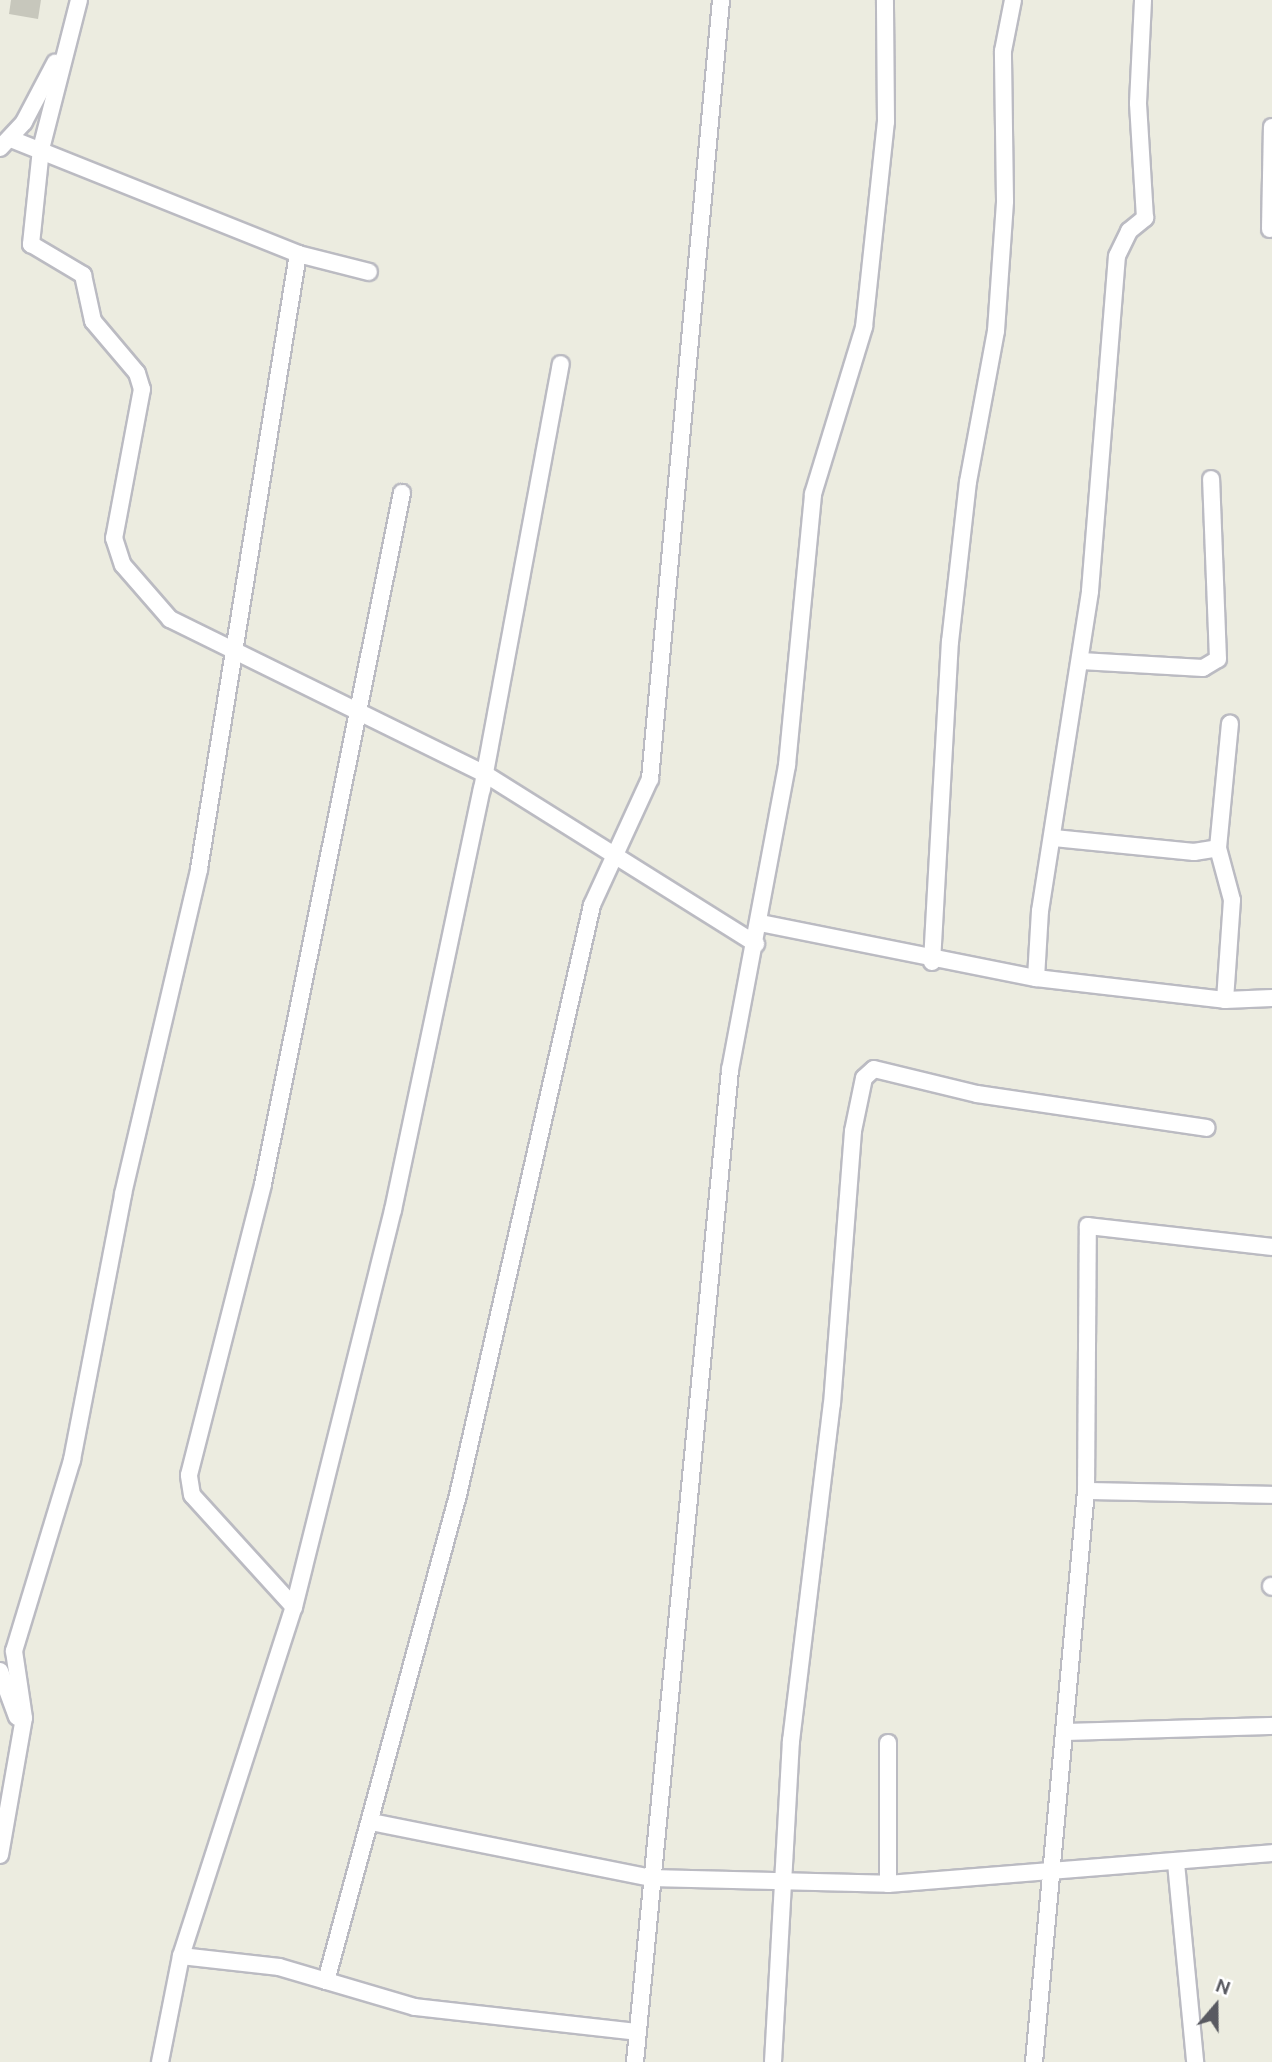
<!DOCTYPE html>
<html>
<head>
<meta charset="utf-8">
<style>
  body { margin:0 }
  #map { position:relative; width:1272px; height:2062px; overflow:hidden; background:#ecece0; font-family:Ubuntu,sans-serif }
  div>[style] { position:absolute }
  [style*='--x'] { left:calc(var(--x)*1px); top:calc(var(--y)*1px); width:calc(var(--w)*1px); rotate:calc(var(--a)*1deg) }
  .building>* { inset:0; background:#c7c7bc }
  .roads { filter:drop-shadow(2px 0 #bbbbc2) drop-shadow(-2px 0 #bbbbc2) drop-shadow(0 2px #bbbbc2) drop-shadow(0 -2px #bbbbc2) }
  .street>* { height:16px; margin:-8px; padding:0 8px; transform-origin:8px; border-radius:8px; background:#fff }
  span { translate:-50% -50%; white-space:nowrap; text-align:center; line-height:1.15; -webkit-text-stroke:5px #fff; paint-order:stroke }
  .north { position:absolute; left:1181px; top:1971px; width:70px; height:70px; -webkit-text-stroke:5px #fff; paint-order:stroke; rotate:20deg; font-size:19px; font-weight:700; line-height:28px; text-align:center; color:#595a61 }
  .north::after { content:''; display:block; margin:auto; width:24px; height:32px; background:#595a61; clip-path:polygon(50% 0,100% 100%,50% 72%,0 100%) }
</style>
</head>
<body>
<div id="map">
  <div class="building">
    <i style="clip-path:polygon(11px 0,41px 0,38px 19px,9px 14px)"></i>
  </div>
  <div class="roads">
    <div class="street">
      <i style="--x:79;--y:0;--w:154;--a:104.3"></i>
      <i style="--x:41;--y:149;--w:96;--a:96"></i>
      <i style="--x:31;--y:244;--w:61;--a:30.8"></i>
      <i style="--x:83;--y:275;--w:47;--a:77.7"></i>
      <i style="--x:93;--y:321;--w:68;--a:49.8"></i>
      <i style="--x:137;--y:373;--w:17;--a:73"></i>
      <i style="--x:142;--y:389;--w:152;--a:100.6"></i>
      <i style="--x:114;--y:538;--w:28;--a:72"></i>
      <i style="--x:123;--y:565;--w:72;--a:49"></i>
      <i style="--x:170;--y:619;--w:351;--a:26.2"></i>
      <i style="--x:485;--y:774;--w:320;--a:32.1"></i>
      <i style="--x:11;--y:139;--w:309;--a:21.8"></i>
      <i style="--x:298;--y:254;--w:73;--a:14.2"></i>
      <i style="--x:0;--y:148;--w:35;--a:-47"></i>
      <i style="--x:24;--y:122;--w:67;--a:-62.3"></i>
      <i style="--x:1270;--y:229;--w:102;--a:-88.9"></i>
      <i style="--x:1081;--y:661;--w:122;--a:3.3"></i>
      <i style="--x:1203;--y:668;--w:17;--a:-31"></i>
      <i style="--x:1218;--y:659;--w:180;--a:-92.2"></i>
      <i style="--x:1054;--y:838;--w:141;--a:5.7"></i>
      <i style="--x:1194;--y:852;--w:24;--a:-9"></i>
      <i style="--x:760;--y:923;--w:281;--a:11.3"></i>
      <i style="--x:1036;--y:978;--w:190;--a:6.6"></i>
      <i style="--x:1225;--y:1000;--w:47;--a:-2.4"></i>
      <i style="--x:932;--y:962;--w:321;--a:-86.8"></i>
      <i style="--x:950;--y:642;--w:161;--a:-83.6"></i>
      <i style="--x:968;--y:482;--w:154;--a:-79.5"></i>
      <i style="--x:996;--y:331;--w:130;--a:-86"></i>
      <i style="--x:1005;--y:201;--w:150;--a:-90.8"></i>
      <i style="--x:1003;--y:51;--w:52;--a:-78.9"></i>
      <i style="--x:1036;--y:978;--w:67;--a:-86.6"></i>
      <i style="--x:1040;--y:911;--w:324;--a:-81.1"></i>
      <i style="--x:1090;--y:591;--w:336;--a:-85.4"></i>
      <i style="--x:1117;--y:256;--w:28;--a:-64"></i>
      <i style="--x:1129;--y:231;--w:21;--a:-39"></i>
      <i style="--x:1145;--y:218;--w:115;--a:-93.5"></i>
      <i style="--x:1138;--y:103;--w:103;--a:-87.2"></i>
      <i style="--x:1225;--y:1000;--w:100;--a:-86"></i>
      <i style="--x:1232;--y:900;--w:54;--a:-105.1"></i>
      <i style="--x:1218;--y:848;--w:125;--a:-84.5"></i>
      <i style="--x:1086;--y:1491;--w:186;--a:1.2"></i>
      <i style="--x:1271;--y:1586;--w:1;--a:45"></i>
      <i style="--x:294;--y:1607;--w:151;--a:-132.3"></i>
      <i style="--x:192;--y:1495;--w:20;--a:-99"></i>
      <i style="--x:189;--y:1475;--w:300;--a:-75.7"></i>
      <i style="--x:263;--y:1184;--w:705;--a:-78.63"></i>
      <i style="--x:0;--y:1671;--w:49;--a:69.7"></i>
      <i style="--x:1065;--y:1732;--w:207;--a:-1.7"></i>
      <i style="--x:888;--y:1743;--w:141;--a:90"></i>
      <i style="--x:371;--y:1822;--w:285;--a:11.3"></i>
      <i style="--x:650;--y:1878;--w:238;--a:1.4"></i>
      <i style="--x:888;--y:1884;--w:385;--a:-4.6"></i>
      <i style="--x:0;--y:1855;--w:139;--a:-80.1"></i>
      <i style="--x:24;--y:1718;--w:68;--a:-98.5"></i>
      <i style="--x:14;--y:1651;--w:200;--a:-73.1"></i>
      <i style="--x:72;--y:1460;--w:271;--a:-79.1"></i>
      <i style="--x:123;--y:1194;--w:334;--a:-76.8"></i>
      <i style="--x:199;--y:869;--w:623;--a:-80.86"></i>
      <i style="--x:1176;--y:1863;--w:200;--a:84.5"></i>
      <i style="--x:181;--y:1956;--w:99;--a:6.4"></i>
      <i style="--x:279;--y:1967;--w:142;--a:16.4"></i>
      <i style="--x:415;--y:2007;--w:224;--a:6.4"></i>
      <i style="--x:326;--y:1981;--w:504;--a:-74.8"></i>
      <i style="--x:458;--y:1495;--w:605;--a:-77.2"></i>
      <i style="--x:592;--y:905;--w:139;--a:-65.3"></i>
      <i style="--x:650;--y:779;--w:782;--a:-84.79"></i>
      <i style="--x:160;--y:2062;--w:108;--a:-78.8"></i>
      <i style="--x:181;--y:1956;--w:367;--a:-72.1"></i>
      <i style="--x:294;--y:1607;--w:409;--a:-76"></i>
      <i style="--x:393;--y:1210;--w:430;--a:-78.1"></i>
      <i style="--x:482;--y:789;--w:432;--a:-79.5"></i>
      <i style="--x:635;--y:2062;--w:997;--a:-84.53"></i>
      <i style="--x:730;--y:1070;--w:310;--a:-79.4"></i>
      <i style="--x:787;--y:765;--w:272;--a:-84.5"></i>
      <i style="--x:813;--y:494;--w:175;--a:-73"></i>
      <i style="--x:864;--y:327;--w:206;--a:-83.9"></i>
      <i style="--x:886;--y:122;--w:122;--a:-90.5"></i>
      <i style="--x:773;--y:2062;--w:322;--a:-86.8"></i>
      <i style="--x:791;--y:1741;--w:339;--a:-83.1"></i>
      <i style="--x:832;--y:1404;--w:274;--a:-85.6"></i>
      <i style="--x:853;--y:1131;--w:54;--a:-78.3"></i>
      <i style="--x:864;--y:1078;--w:13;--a:-42"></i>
      <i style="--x:874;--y:1069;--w:106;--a:13.6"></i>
      <i style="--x:977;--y:1094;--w:232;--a:8.4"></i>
      <i style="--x:1034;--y:2062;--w:573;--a:-84.8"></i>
      <i style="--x:1086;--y:1491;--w:265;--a:-89.6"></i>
      <i style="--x:1088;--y:1226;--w:185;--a:6.5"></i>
    </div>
  </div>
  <div class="north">N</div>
</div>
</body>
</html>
